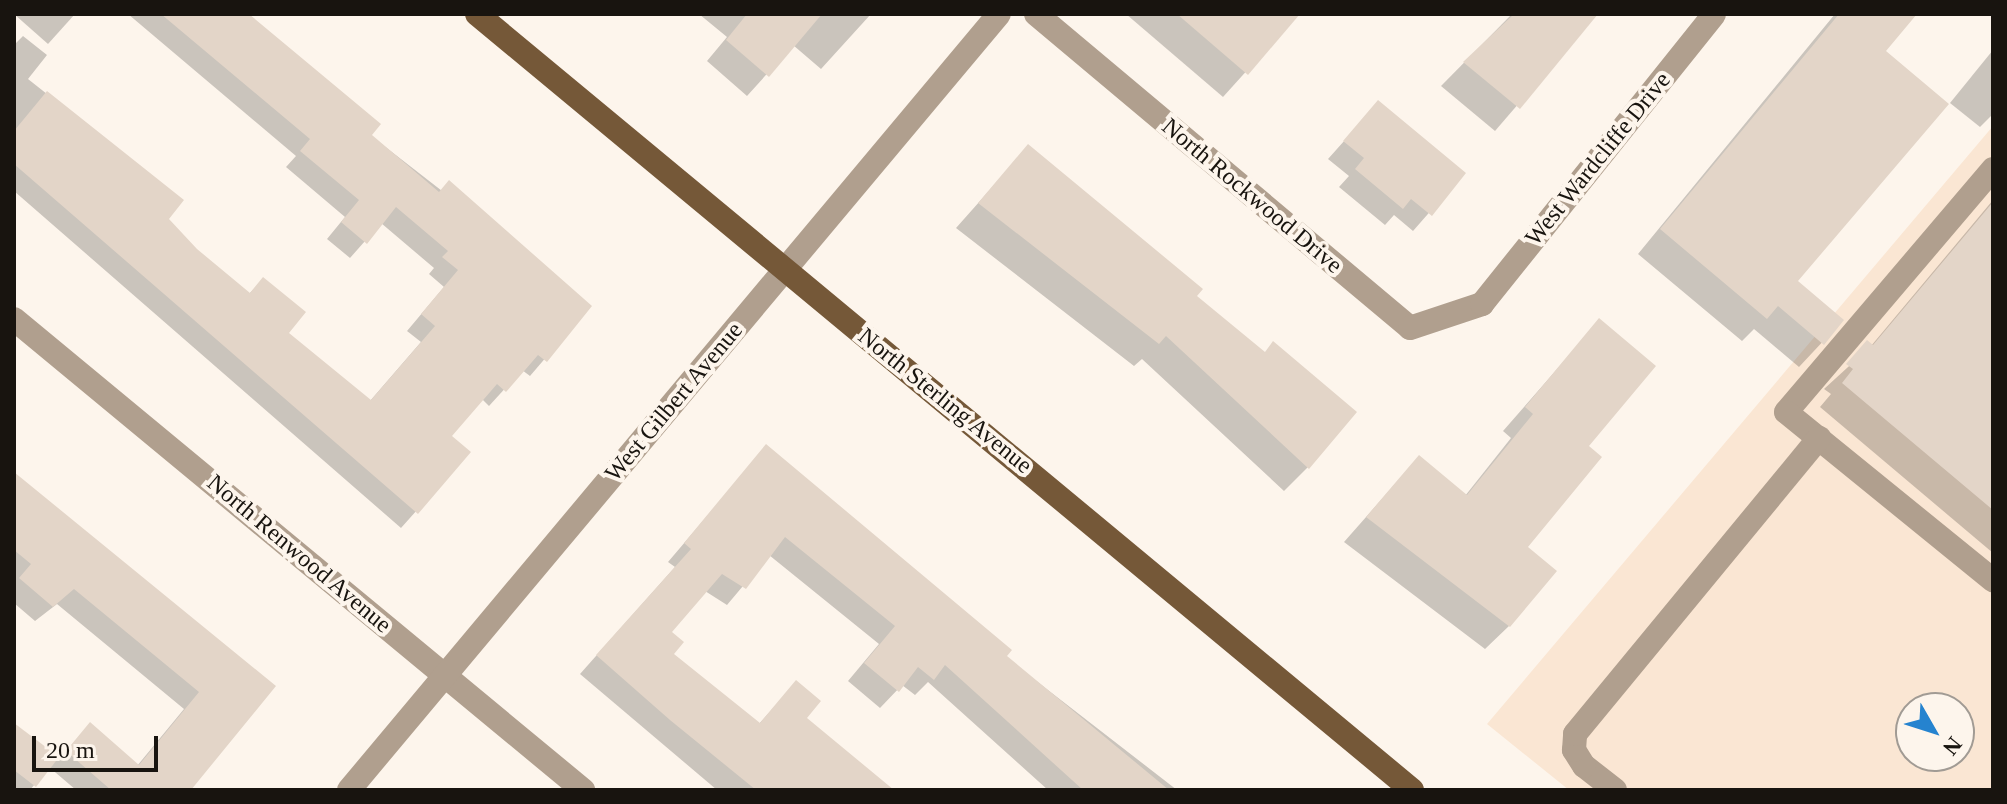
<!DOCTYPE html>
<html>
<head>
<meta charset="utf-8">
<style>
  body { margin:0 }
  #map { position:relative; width:2007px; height:804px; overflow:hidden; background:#fdf5ec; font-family:"Times New Roman",serif }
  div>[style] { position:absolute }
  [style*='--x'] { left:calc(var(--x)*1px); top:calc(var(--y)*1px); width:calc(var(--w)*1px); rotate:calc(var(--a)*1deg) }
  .built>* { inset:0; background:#fae6d3 }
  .shadow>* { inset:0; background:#0003 }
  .building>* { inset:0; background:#e3d5c8 }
  .minor>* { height:24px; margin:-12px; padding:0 12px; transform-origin:12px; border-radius:12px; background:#b09f8e }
  .major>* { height:24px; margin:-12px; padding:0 12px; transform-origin:12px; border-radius:12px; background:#755838 }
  span { translate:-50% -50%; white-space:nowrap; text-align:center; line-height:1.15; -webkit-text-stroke:8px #fdf5ec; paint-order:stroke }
  .street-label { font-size:24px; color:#18140f }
  .frame { position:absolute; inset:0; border:16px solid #18140f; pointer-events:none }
  .north { position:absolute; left:1895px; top:692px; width:80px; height:80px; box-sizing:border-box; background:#fdf5ec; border:2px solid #a19b94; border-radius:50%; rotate:129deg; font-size:22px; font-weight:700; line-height:32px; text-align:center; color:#18140f }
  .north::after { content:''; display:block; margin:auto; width:28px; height:36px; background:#2583cf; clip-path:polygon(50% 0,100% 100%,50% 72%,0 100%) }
  .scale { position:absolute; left:32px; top:736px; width:126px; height:36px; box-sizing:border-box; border:4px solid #18140f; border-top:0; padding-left:10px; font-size:24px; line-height:28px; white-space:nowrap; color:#18140f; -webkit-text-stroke:6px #fdf5ec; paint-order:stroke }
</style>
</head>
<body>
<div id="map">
  <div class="built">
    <i style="clip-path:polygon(evenodd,1993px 126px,1993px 790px,1569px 790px,1487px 724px,1993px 126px,1911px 708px,1959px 708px,1959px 756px,1911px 756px,1911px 708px)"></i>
  </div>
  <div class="shadow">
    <i style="clip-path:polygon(14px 14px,75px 14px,48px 44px)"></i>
    <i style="clip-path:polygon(128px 14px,245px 14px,370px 135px,590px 306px,530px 376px,522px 370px,489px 406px,482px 399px,449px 436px,468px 453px,401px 528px,14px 191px,14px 45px,23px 36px,47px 55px,28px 79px,181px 200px,166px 219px,196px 250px,249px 294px,263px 279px,286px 333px,370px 401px,421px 342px,407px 331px,444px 287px,429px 274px,434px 268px,381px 223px,350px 258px,327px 239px,345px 217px,286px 167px,296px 156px)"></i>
    <i style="clip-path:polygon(699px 14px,871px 14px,821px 69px,793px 45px,747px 96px,707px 61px,727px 37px)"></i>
    <i style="clip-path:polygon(1126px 14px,1298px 14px,1223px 97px)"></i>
    <i style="clip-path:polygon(1512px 14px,1596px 14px,1495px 131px,1441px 86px)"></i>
    <i style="clip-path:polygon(1835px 14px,1914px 14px,1884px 51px,1795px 281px,1842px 321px,1799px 367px,1754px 329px,1742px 341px,1638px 254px)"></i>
    <i style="clip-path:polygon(1993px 50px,1993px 114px,1980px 127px,1950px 103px)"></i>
    <i style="clip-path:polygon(1378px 103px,1463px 174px,1413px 231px,1394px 215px,1385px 225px,1339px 187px,1349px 176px,1328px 159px)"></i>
    <i style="clip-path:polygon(1029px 146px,1195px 296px,1308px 467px,1284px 491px,1142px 359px,1134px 366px,956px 228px)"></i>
    <i style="clip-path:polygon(1993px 200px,1993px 553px,1820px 407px,1831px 394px,1824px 389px,1871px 346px)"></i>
    <i style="clip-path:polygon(1599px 321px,1586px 447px,1525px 547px,1509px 626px,1485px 649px,1344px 542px,1419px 457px,1465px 496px,1511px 438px,1503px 431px)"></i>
    <i style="clip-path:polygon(766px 447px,1004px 656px,1177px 790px,1048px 790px,928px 682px,915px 695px,902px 685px,880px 708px,848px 681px,879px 644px,769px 555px,727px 605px,705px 591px,669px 632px,671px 654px,758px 725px,796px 683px,804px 718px,891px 790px,717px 790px,580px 674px,675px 567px,668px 562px)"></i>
    <i style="clip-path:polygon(14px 475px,273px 686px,188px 790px,76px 790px,49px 767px,30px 790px,14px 790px,14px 725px,59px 759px,90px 725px,137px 766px,184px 709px,57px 604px,35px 621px,14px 603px)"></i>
  </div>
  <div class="building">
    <i style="clip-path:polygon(161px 14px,249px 14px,381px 124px,372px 135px,439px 192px,449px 180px,592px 306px,547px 362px,538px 355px,506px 392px,497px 384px,452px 436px,471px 452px,418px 514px,14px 164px,14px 131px,47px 91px,184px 200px,169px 219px,197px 249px,250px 293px,263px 277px,306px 312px,289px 333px,371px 400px,435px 326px,421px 314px,458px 270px,442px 257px,448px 251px,396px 207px,367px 244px,341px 222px,359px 200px,300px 151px,310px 139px)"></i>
    <i style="clip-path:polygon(747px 14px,822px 14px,769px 77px,726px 40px)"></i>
    <i style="clip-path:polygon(1177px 14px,1300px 14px,1248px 75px)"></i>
    <i style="clip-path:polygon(1514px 14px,1598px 14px,1520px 109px,1463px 62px)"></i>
    <i style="clip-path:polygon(1839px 14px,1917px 14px,1886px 51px,1949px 104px,1798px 281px,1844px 320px,1824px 345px,1778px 306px,1767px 319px,1660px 229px)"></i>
    <i style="clip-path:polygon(1378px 100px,1466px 173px,1432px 216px,1411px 199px,1403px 209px,1355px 169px,1364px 158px,1343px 141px)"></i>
    <i style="clip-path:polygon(1028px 144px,1203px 289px,1197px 296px,1265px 352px,1273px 341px,1357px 412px,1309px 469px,1166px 336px,1159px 344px,978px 203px)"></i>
    <i style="clip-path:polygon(1993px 202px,1993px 510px,1842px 383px,1853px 369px,1846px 364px,1867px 340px,1873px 345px)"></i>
    <i style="clip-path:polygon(1599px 318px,1656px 366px,1589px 446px,1602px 457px,1528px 547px,1557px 571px,1510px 627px,1366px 517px,1419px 455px,1467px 495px,1533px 414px,1525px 407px)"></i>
    <i style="clip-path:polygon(766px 444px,1012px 650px,1007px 656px,1169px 790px,1083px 790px,945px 665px,934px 680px,918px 667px,899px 692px,864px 663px,895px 626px,785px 537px,746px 589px,722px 574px,672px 632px,684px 642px,674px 654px,760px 723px,796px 680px,821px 701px,807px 718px,894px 790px,756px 790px,670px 720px,596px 655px,691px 549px,684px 543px)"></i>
    <i style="clip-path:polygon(14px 472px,276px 686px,191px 790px,111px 790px,66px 751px,90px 722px,139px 765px,199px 692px,74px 589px,53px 607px,19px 578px,31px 564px,14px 550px)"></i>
    <i style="clip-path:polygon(14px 723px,59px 757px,36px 787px,14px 770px)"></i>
  </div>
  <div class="minor">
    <i style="--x:1036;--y:14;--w:488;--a:40"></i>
    <i style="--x:1410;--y:328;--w:76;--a:-18.4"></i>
    <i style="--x:1482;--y:304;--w:371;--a:-51.3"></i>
    <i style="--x:1993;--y:169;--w:319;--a:130.4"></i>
    <i style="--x:1786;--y:412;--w:267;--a:39.1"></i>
    <i style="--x:14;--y:319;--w:739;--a:39.62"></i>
    <i style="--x:349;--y:790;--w:1012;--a:-50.05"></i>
    <i style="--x:1615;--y:790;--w:39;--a:-142"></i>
    <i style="--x:1584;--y:766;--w:19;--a:-122"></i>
    <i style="--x:1574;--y:750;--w:16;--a:-86"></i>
    <i style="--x:1575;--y:734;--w:384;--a:-50.5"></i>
  </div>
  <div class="major">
    <i style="--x:477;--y:14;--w:1215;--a:39.69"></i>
  </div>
  <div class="street-label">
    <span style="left:1598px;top:159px;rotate:-51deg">West Wardcliffe Drive</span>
    <span style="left:1252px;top:196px;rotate:40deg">North Rockwood Drive</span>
    <span style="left:945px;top:401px;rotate:39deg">North Sterling Avenue</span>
    <span style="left:674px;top:402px;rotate:-50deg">West Gilbert Avenue</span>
    <span style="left:299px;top:554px;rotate:40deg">North Renwood Avenue</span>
  </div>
  <div class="frame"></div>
  <div class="north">N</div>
  <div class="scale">20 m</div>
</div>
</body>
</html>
